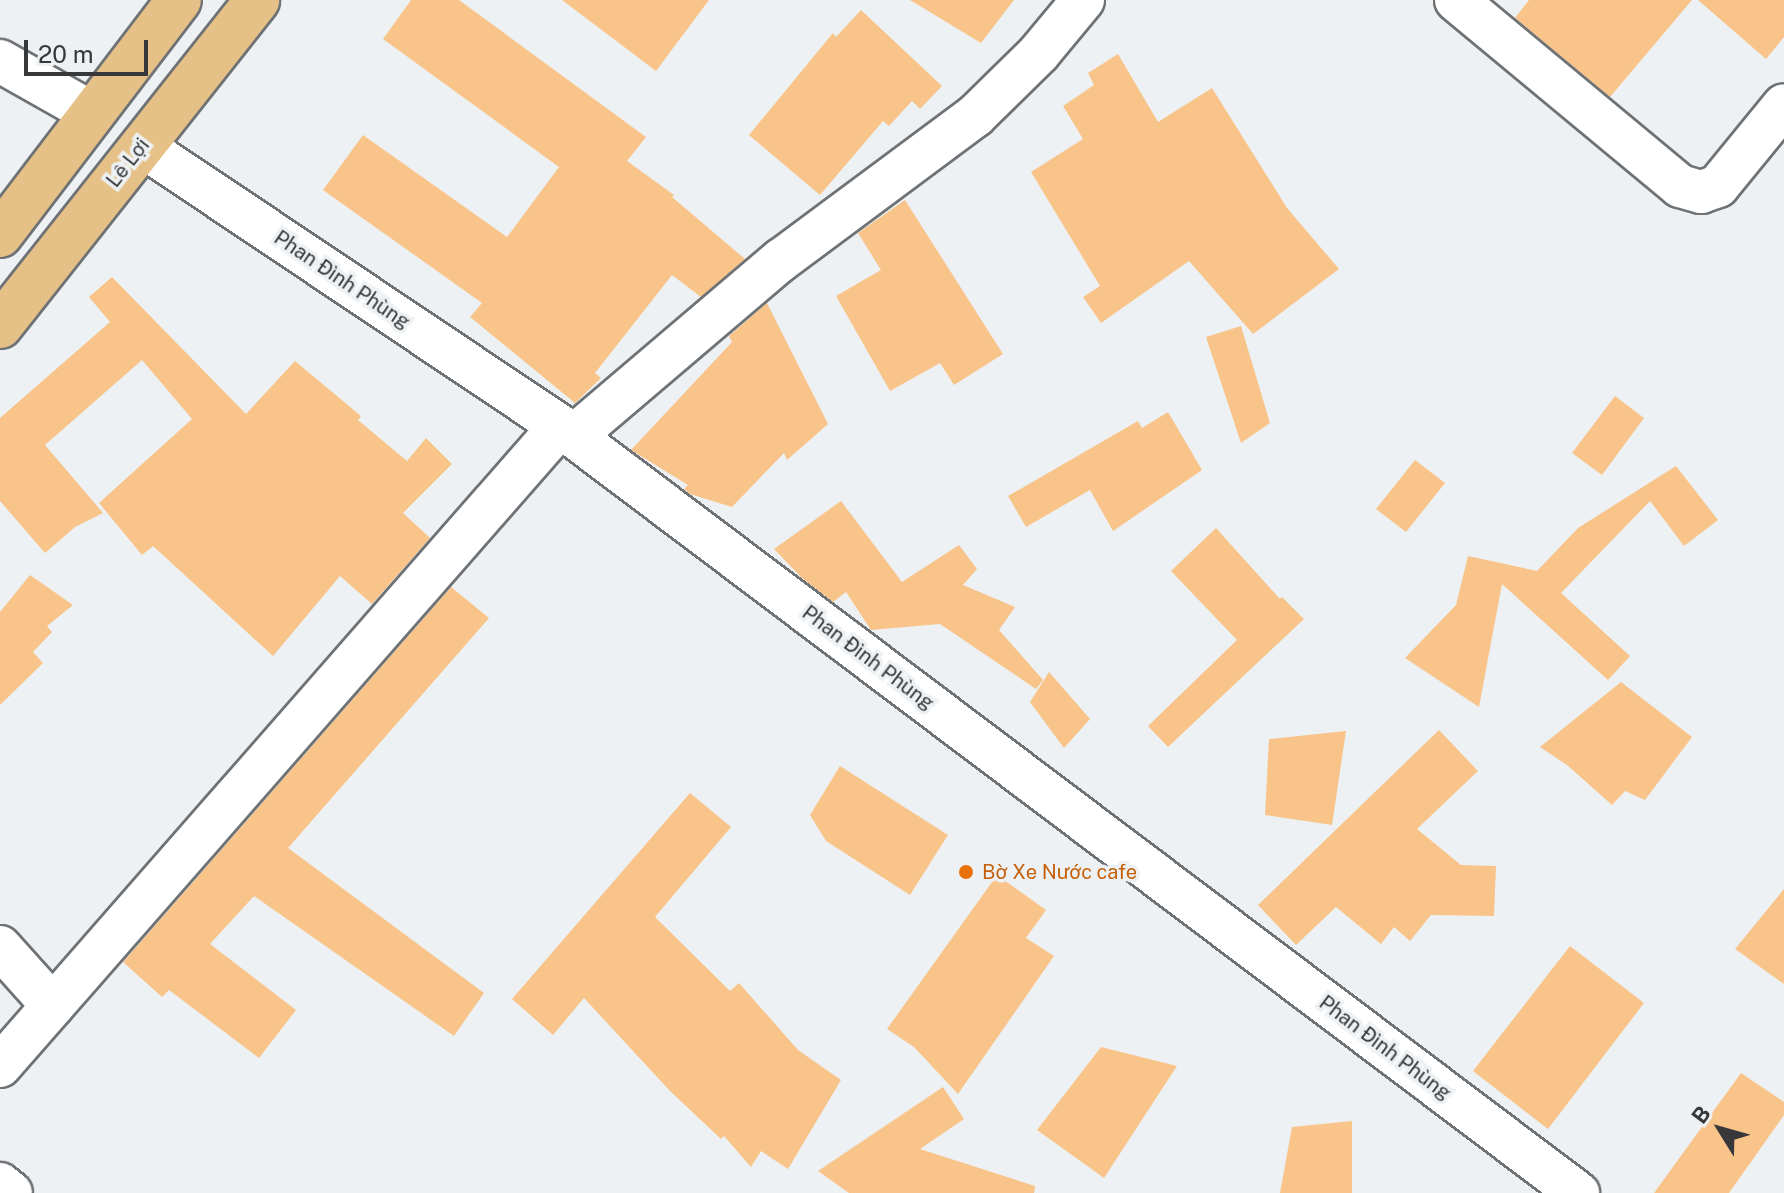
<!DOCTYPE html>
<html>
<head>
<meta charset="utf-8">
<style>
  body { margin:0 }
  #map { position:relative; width:1784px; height:1193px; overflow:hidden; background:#edf1f3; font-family:"Public Sans",sans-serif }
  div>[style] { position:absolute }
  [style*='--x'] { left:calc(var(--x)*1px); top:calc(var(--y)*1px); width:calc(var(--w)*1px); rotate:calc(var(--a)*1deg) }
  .building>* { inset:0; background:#f8c48a }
  .roads { filter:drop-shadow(2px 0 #6f7275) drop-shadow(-2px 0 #6f7275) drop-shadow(0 2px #6f7275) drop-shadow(0 -2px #6f7275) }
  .minor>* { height:42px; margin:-21px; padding:0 21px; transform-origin:21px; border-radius:21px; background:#fff }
  .major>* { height:44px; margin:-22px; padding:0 22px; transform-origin:22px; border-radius:22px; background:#e5c187 }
  .dots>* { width:22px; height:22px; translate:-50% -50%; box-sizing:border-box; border:4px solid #edf1f3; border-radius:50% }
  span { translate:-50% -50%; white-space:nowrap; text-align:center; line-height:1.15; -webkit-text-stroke:7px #edf1f3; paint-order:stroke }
  .street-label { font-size:20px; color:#373839 }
  .food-label { font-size:20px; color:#c56008 }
  .left { translate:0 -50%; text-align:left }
  .north { position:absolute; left:1680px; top:1089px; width:80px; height:80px; -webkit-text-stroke:6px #edf1f3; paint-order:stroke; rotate:307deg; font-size:22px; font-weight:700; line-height:32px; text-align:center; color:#373839 }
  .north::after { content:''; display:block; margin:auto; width:28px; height:36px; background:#373839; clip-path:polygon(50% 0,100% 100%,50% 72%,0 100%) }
  .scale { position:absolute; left:24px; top:40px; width:124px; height:36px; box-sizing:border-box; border:4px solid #373839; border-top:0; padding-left:10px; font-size:24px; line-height:28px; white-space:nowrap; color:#373839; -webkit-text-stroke:6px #edf1f3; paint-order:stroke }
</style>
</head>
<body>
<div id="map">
  <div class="building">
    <i style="clip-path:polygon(411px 0,459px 0,646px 137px,627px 161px,674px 195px,672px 197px,745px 259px,701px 297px,672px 275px,595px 373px,601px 378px,575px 403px,470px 317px,482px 303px,323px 190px,363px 135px,507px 237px,559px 167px,383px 39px)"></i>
    <i style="clip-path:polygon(562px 0,709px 0,656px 71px)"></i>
    <i style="clip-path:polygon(910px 0,1014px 0,981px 43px)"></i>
    <i style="clip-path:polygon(1529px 0,1692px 0,1610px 97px,1515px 18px)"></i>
    <i style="clip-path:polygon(1698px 0,1784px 0,1784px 37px,1766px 59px)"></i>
    <i style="clip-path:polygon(861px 10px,942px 86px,920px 109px,912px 101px,889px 126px,883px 121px,820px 195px,749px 135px,833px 33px,836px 37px)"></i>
    <i style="clip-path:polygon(1118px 54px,1158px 122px,1212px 88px,1287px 208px,1339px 269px,1253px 334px,1189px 261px,1101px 323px,1083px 297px,1100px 286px,1031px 172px,1083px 139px,1063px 106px,1094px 85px,1088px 73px)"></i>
    <i style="clip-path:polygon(905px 200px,1003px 354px,954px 385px,940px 363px,890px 391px,836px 296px,881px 270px,858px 233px)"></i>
    <i style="clip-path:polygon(112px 277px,246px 414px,295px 361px,361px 416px,358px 420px,407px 461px,426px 438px,452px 464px,403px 513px,430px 538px,372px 604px,340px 576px,273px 656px,153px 546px,142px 555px,99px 503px,192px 419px,142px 360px,45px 445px,103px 513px,75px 527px,45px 553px,0 501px,0 418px,110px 322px,89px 297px)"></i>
    <i style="clip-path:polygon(767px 303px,828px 424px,787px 460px,784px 453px,732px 507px,690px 494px,684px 489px,688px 485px,631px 450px,732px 342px,729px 336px)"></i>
    <i style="clip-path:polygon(1241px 326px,1270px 423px,1241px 443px,1206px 337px)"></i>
    <i style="clip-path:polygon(1615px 396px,1644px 418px,1602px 475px,1572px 453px)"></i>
    <i style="clip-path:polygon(1168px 412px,1202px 470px,1113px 531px,1090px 490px,1026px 527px,1008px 496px,1138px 421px,1142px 428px)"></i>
    <i style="clip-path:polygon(1415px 460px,1445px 483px,1406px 532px,1376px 509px)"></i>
    <i style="clip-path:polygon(1676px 466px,1718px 520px,1684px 546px,1650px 501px,1561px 593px,1630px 656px,1608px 680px,1502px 584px,1479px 707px,1405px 658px,1456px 605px,1468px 556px,1537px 571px,1578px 528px)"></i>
    <i style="clip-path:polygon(841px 501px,902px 582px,959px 545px,977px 569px,963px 585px,1015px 607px,999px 630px,1043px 680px,1036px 689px,940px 624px,871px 630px,846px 592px,833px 602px,802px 578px,774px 549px)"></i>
    <i style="clip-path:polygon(1216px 528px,1280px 599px,1282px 597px,1304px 619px,1168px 747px,1148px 726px,1237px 640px,1171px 571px)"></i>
    <i style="clip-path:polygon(30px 575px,73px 605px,47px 626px,52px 632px,33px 652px,43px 663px,0 705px,0 612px)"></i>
    <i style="clip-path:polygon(451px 587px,489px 618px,288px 848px,484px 993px,454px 1036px,254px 896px,210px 944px,296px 1010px,259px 1058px,169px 990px,162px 997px,123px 962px)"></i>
    <i style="clip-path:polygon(1049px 672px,1090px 719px,1064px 748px,1030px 702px)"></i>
    <i style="clip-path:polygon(1621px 682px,1692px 737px,1645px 800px,1625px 791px,1612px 805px,1567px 765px,1540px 747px)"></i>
    <i style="clip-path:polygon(1439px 730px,1478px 771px,1417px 829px,1461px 865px,1496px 866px,1494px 916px,1431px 915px,1410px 941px,1394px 927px,1381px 944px,1336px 907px,1296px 945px,1258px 905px)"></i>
    <i style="clip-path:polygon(1346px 731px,1332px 825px,1265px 815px,1269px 739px)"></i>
    <i style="clip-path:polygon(840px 766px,948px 835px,910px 895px,826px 841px,810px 815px)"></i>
    <i style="clip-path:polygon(690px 793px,731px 827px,655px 917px,730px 991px,739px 983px,798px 1050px,841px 1080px,788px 1169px,761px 1151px,751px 1167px,724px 1136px,721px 1139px,670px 1091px,584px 998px,553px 1035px,512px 999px)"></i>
    <i style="clip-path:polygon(997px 875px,1046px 910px,1026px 938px,1054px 956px,958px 1094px,914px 1047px,887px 1029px)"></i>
    <i style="clip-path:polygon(1784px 889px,1784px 984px,1735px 949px)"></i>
    <i style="clip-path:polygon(1570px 946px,1644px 1003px,1548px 1129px,1473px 1071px)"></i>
    <i style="clip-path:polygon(1101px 1047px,1177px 1066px,1104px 1178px,1037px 1130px)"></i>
    <i style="clip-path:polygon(1741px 1073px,1784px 1102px,1784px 1115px,1729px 1193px,1654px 1193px)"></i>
    <i style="clip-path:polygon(943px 1087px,964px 1119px,920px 1149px,1035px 1186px,1034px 1193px,849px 1193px,818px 1171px)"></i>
    <i style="clip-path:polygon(1352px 1121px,1352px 1193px,1280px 1193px,1292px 1127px)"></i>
  </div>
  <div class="roads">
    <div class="minor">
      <i style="--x:1456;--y:0;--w:291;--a:39.7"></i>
      <i style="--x:1680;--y:186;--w:22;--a:16"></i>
      <i style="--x:1701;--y:192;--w:18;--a:-19"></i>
      <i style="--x:1718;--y:186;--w:104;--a:-50.8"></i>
      <i style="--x:0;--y:61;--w:106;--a:29.5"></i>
      <i style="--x:142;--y:146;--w:503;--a:33.82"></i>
      <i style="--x:560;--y:426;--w:1275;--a:37"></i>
      <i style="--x:574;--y:436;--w:272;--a:-40.4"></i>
      <i style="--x:781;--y:260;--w:242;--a:-36.6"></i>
      <i style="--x:975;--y:116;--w:90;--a:-44.5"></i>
      <i style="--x:1039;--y:53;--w:69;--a:-50.3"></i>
      <i style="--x:0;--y:947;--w:79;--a:48.1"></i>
      <i style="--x:0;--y:1066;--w:850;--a:-48.81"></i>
      <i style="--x:0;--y:1184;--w:14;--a:39"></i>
    </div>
    <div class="major">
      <i style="--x:0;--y:235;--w:295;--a:-52.7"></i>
      <i style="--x:0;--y:326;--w:415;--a:-51.7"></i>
    </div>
  </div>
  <div class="dots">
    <i style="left:966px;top:872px;background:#e8710a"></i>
  </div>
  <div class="street-label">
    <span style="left:128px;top:163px;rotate:-52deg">Lê Lợi</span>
    <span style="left:342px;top:280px;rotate:34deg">Phan Đình Phùng</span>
    <span style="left:868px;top:658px;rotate:37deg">Phan Đình Phùng</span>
    <span style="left:1385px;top:1048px;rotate:37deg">Phan Đình Phùng</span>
  </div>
  <div class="food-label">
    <span class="left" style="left:982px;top:872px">Bờ Xe Nước cafe</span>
  </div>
  <div class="north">B</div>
  <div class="scale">20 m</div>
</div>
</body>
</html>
